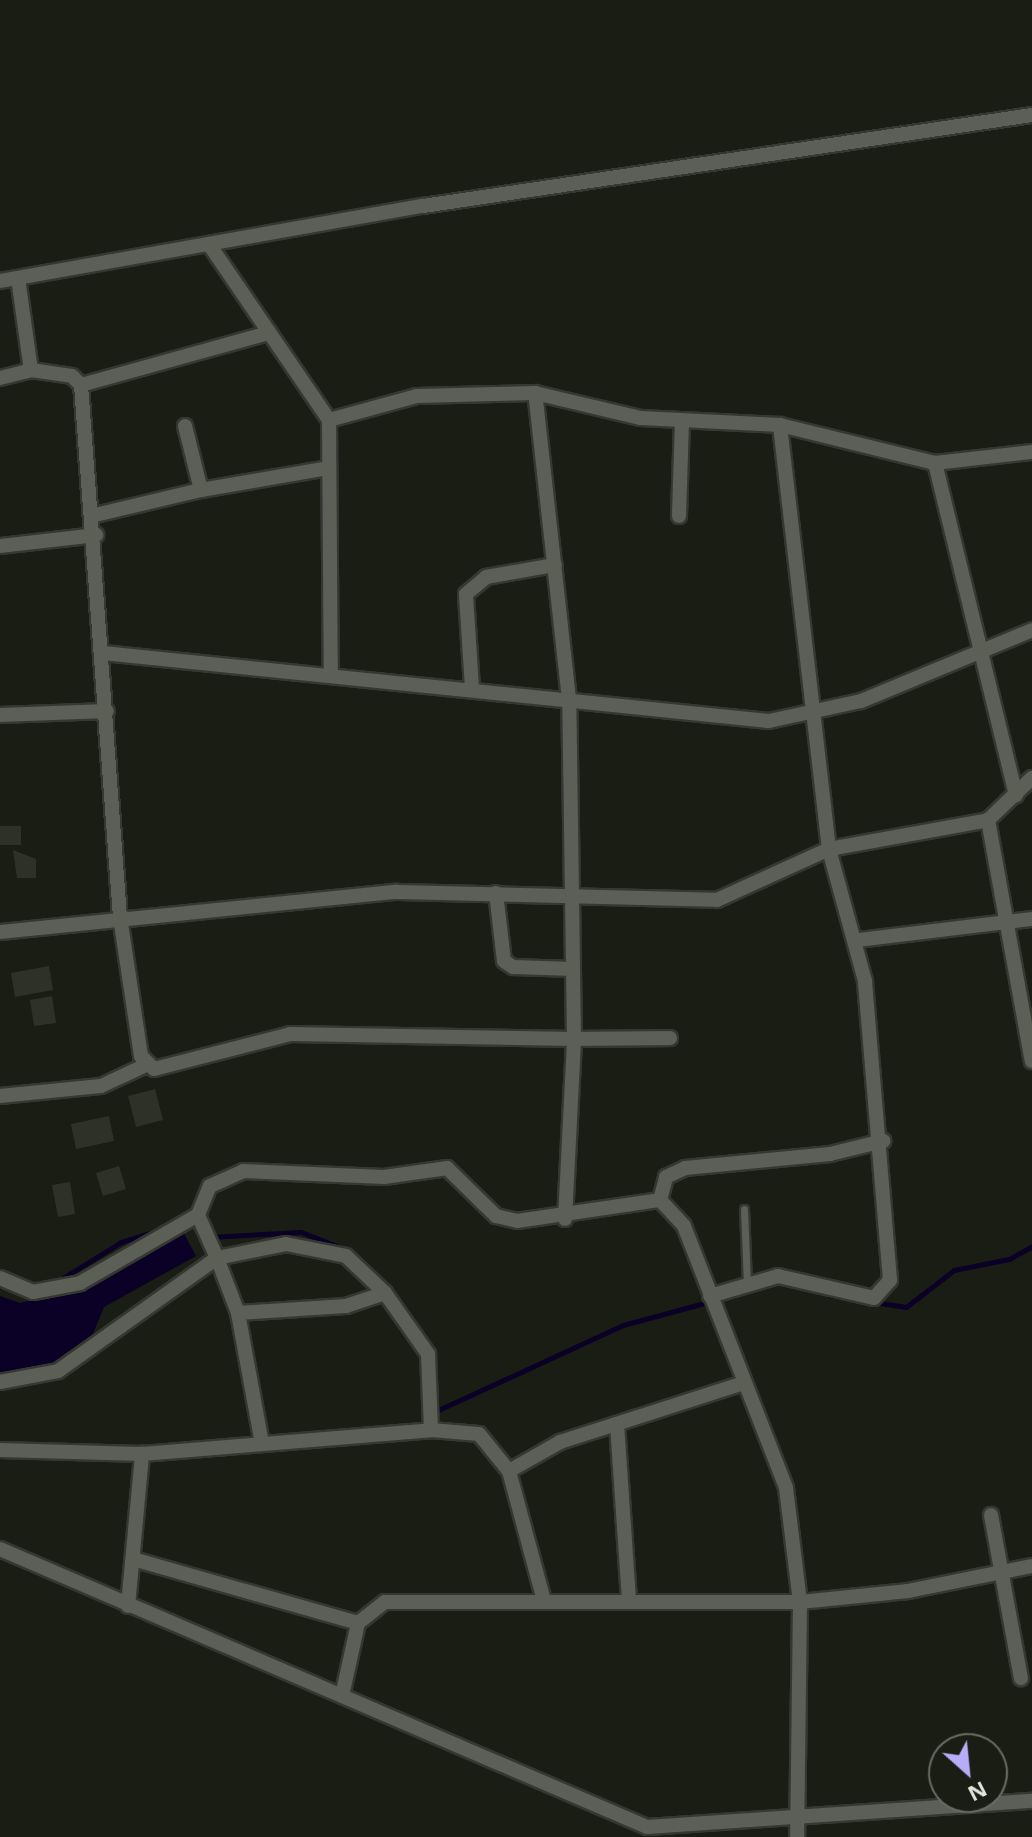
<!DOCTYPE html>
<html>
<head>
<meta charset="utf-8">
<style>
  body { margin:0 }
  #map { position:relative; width:1032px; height:1837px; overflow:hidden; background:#1a1d14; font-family:"Open Sans",sans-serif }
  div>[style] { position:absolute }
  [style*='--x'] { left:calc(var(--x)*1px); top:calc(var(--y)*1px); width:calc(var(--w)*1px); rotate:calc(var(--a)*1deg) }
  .water>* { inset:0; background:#0b0025 }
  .stream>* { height:5px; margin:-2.5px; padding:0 2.5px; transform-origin:2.5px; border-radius:2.5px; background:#0b0025 }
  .building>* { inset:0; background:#2e3128 }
  .roads { filter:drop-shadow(2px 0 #353732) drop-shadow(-2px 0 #353732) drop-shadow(0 2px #353732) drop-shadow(0 -2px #353732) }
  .service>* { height:7px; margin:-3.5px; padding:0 3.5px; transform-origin:3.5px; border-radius:3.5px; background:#5b5f55 }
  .minor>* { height:14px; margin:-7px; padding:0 7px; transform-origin:7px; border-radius:7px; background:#5b5f55 }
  span { translate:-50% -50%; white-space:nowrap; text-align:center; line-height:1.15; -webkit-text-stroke:7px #1a1d14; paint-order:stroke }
  .north { position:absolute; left:928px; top:1733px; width:80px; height:80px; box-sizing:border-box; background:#1a1d14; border:2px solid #6a6c64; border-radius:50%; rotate:153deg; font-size:22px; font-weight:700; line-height:32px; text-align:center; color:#e1e3dd }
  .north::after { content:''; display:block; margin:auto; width:28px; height:36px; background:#b8abf7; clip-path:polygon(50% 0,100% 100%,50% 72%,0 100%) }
</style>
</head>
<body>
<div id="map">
  <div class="water">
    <i style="clip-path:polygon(182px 1230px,196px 1256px,104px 1307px,90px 1341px,56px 1365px,0 1375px,0 1296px,20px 1303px,43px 1297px,137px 1242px)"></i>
  </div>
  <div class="stream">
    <i style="--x:209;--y:1237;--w:92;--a:-3.1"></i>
    <i style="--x:301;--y:1232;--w:49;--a:21.4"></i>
    <i style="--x:58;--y:1281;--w:74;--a:-31.8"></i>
    <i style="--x:121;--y:1242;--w:47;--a:-17.3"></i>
    <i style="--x:0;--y:1286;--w:19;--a:16"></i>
    <i style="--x:829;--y:1295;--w:78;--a:8.9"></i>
    <i style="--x:906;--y:1307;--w:61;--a:-37.6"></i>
    <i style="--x:954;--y:1270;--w:56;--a:-11.3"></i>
    <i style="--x:1009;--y:1259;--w:26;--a:-29"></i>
    <i style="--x:434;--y:1412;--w:208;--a:-24.7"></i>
    <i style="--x:623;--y:1325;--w:92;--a:-15.1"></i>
  </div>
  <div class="building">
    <i style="clip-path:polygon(0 826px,21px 826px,21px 845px,0 845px)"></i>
    <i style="clip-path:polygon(13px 850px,36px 859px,36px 878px,17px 878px)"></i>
    <i style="clip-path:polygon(49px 966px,53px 990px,15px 997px,11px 973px)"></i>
    <i style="clip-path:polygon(52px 996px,56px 1023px,34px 1026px,30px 1000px)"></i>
    <i style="clip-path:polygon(155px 1089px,163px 1120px,136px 1127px,128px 1096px)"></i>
    <i style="clip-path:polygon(109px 1116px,114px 1141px,76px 1149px,71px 1124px)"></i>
    <i style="clip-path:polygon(119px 1166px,126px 1189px,103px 1196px,96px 1173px)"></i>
    <i style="clip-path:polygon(70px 1182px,75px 1214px,58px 1217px,52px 1185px)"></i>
  </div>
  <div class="roads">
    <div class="service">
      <i style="--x:744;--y:1209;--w:75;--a:87.7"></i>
    </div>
    <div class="minor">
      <i style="--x:211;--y:247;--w:209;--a:55.7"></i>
      <i style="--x:329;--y:420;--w:91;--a:-15.3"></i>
      <i style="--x:417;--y:396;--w:118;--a:-1.5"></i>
      <i style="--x:535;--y:393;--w:109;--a:13.3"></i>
      <i style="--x:641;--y:418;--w:139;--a:2.9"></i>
      <i style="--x:780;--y:425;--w:160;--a:13.8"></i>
      <i style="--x:935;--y:463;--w:98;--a:-6.5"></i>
      <i style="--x:18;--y:278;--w:93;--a:82"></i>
      <i style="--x:31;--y:370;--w:41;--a:8.3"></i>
      <i style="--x:72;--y:376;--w:13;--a:45"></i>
      <i style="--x:81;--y:385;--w:533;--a:85.81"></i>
      <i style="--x:120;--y:917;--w:141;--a:81.4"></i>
      <i style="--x:141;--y:1056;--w:18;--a:45"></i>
      <i style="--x:154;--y:1069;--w:140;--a:-14.4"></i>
      <i style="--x:290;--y:1034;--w:284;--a:1"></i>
      <i style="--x:574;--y:1039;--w:340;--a:-90.8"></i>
      <i style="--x:569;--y:699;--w:308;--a:-96.3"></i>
      <i style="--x:0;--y:281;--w:430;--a:-10.1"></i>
      <i style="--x:423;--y:206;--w:616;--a:-8.5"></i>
      <i style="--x:0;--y:378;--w:32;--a:-14"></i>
      <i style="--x:81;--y:385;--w:195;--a:-15.5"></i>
      <i style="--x:329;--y:420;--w:255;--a:89.6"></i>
      <i style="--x:935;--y:463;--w:342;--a:76.3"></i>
      <i style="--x:201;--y:490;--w:130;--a:-9.8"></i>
      <i style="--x:95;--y:515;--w:109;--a:-13.3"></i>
      <i style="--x:201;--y:490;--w:66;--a:-104"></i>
      <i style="--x:679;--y:516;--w:94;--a:-88.2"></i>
      <i style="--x:0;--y:546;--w:97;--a:-6.5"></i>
      <i style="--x:103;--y:653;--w:669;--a:5.83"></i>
      <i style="--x:769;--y:721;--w:94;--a:-12.3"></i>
      <i style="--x:861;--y:701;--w:185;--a:-22.5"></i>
      <i style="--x:472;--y:688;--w:94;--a:-93.7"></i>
      <i style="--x:466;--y:594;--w:26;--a:-40"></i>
      <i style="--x:486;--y:577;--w:70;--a:-9.9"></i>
      <i style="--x:0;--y:715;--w:107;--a:-2.1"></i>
      <i style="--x:988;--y:820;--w:245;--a:79.7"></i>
      <i style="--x:496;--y:893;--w:68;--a:83.3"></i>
      <i style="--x:504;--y:961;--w:11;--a:34"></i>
      <i style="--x:513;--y:967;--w:60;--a:1.9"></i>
      <i style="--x:0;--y:932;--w:398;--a:-5.8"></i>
      <i style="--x:396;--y:892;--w:321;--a:1.4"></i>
      <i style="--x:717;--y:900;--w:123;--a:-24.5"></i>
      <i style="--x:829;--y:849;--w:162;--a:-10.3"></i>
      <i style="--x:988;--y:820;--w:61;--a:-43.7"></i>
      <i style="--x:858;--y:940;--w:175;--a:-6.9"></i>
      <i style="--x:0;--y:1096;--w:101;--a:-5.7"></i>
      <i style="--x:101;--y:1086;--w:47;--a:-24.9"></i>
      <i style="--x:660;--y:1200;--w:24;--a:-75"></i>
      <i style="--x:666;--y:1177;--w:21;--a:-25"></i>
      <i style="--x:685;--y:1168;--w:146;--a:-5.5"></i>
      <i style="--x:830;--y:1154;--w:55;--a:-13.8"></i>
      <i style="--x:198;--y:1215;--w:47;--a:66.2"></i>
      <i style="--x:217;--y:1258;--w:70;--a:-11.5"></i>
      <i style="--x:286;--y:1244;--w:61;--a:11.3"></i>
      <i style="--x:346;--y:1256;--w:54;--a:43.5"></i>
      <i style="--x:385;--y:1293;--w:75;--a:54.8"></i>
      <i style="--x:428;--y:1354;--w:76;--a:87.7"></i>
      <i style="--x:565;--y:1219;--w:180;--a:-87.1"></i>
      <i style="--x:574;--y:1039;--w:96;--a:-0.6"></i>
      <i style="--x:0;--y:1278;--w:36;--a:23"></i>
      <i style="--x:33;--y:1292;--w:48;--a:-10.8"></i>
      <i style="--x:80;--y:1283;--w:136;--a:-30"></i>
      <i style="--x:198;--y:1215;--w:31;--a:-68"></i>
      <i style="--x:210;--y:1186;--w:36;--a:-24"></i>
      <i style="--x:243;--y:1171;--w:141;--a:2.4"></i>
      <i style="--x:384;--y:1177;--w:64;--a:-8.1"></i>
      <i style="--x:447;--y:1168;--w:69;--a:44.4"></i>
      <i style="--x:496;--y:1216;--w:22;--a:13"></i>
      <i style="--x:517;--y:1221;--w:145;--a:-8.4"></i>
      <i style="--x:660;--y:1200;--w:35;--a:47"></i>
      <i style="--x:684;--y:1226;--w:281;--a:68.7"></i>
      <i style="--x:786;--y:1488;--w:115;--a:83"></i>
      <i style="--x:800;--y:1602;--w:235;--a:90.7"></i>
      <i style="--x:710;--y:1296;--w:71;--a:-16.4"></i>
      <i style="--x:778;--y:1276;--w:98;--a:12.9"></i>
      <i style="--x:874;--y:1298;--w:24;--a:-48"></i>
      <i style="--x:890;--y:1280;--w:300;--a:-94.8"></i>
      <i style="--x:865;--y:981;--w:137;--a:-105.3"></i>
      <i style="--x:829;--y:849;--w:427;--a:-96.6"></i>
      <i style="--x:238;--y:1313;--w:133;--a:79.6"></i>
      <i style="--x:0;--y:1382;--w:59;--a:-10.7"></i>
      <i style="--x:58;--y:1371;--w:195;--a:-35.4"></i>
      <i style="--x:217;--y:1258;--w:59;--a:69.1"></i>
      <i style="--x:238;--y:1313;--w:108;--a:-3.7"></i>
      <i style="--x:346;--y:1306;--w:41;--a:-18.4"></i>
      <i style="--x:617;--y:1424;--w:176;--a:86.1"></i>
      <i style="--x:0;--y:1450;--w:142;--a:1.6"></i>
      <i style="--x:142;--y:1454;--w:290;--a:-4.7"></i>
      <i style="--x:431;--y:1430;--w:48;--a:4.8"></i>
      <i style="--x:479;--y:1434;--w:48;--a:51"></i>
      <i style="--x:509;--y:1471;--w:135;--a:74.9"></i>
      <i style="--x:509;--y:1471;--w:59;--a:-29.6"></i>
      <i style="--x:560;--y:1442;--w:193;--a:-17.8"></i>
      <i style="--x:991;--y:1515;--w:166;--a:79.6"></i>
      <i style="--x:0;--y:1549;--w:704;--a:23.25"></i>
      <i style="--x:647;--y:1827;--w:386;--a:-3.9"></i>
      <i style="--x:133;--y:1559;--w:234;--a:15.9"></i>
      <i style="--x:128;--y:1606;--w:153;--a:-84.7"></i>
      <i style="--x:342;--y:1696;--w:75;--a:-77.6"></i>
      <i style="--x:358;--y:1623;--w:34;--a:-38"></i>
      <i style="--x:385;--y:1602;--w:415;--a:0"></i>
      <i style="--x:800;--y:1602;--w:109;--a:-5.8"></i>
      <i style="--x:908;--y:1591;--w:126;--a:-11.4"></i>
    </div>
  </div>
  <div class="north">N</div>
</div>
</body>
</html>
